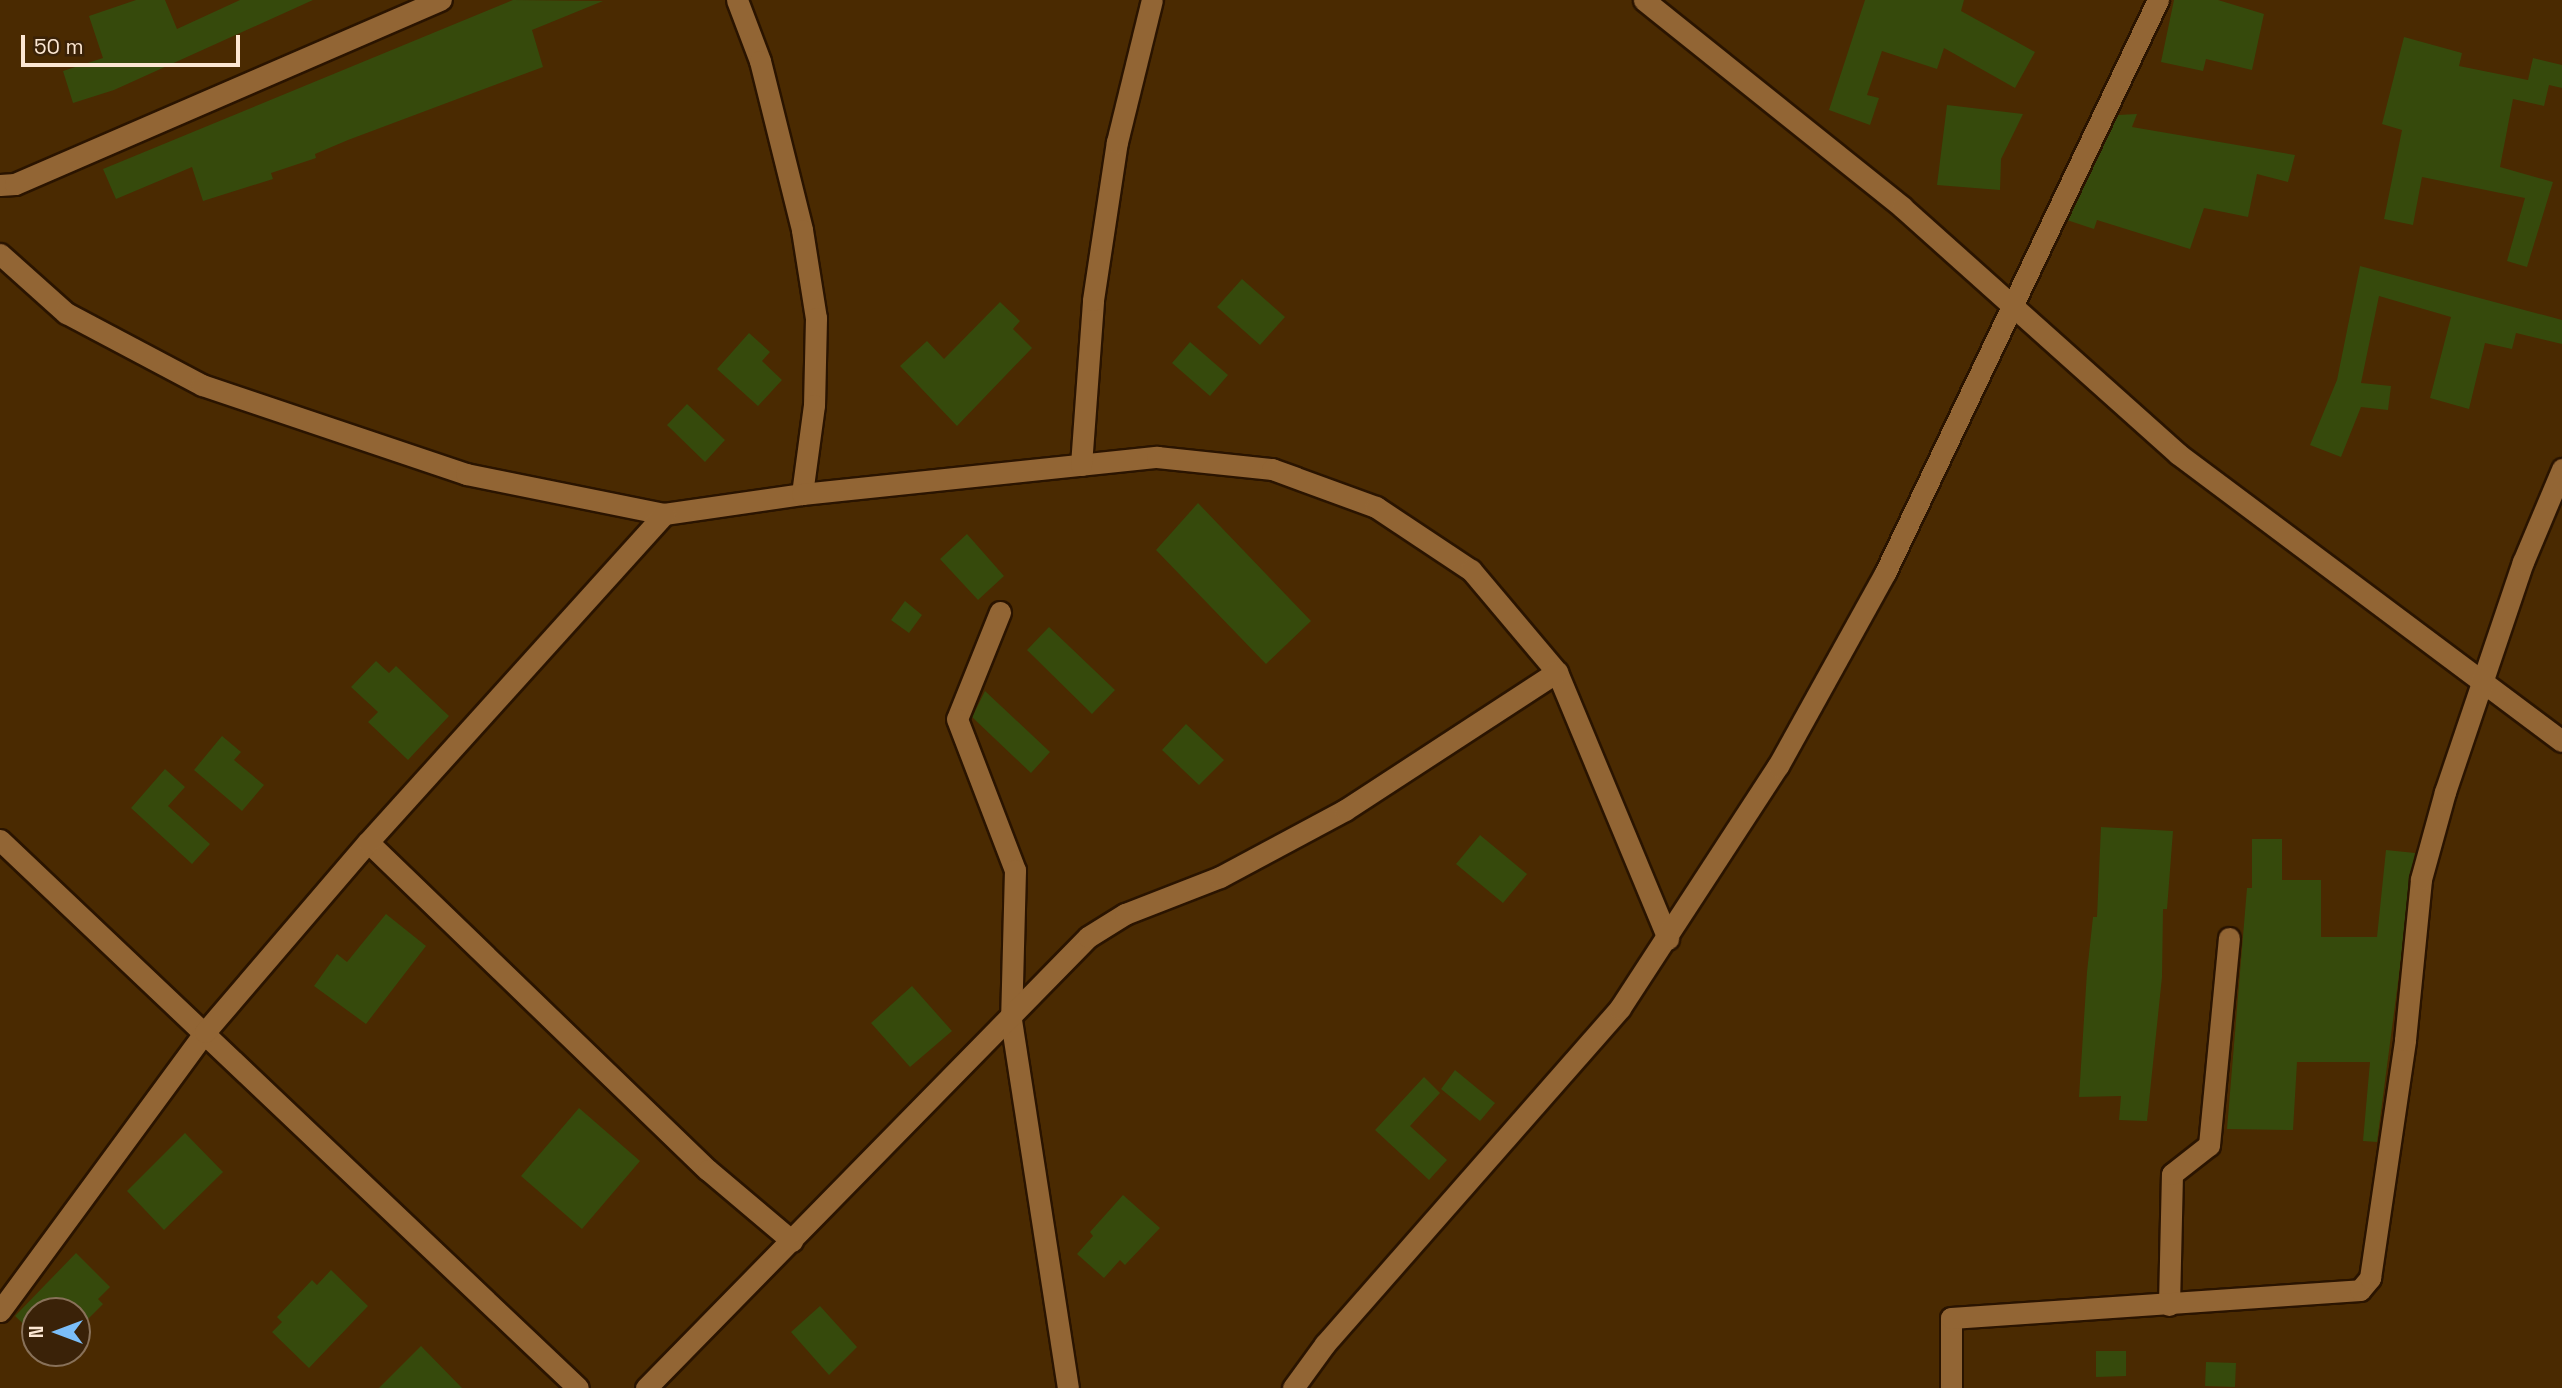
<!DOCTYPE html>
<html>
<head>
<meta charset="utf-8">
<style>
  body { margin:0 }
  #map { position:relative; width:2562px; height:1388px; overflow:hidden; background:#4a2a01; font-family:"Space Grotesk",sans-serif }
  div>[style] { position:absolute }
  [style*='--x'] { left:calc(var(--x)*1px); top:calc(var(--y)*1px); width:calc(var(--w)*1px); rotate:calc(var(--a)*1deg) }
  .building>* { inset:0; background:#364a0c }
  .roads { filter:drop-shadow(2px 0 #2a1400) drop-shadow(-2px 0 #2a1400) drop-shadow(0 2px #2a1400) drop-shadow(0 -2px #2a1400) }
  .street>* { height:21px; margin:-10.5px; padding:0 10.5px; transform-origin:10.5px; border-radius:10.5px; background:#926534 }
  span { translate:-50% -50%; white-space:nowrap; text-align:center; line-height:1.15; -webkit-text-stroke:5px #3a2208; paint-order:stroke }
  .north { position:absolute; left:21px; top:1297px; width:70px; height:70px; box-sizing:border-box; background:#3a2208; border:2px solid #887159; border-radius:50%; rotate:270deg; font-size:19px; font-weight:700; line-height:28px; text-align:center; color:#fce7d3 }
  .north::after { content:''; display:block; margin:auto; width:24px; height:32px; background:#7bbef8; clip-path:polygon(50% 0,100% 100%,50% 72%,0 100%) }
  .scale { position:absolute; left:21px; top:35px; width:219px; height:32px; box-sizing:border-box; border:4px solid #fce7d3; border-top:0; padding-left:9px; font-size:21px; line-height:24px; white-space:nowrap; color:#fce7d3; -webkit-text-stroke:5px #3a2208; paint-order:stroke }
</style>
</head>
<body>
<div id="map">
  <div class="building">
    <i style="clip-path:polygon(136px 0,165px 0,177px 29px,240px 0,313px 0,114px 90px,73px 103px,63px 71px,103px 58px,89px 16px)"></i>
    <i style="clip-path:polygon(513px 0,603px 1px,532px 30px,543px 67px,348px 140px,315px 154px,316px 158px,271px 173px,273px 179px,203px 201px,192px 167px,116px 199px,103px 169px)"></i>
    <i style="clip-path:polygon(1865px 0,1964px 0,1961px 11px,2035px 52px,2015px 88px,1944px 48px,1937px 69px,1882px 51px,1867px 95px,1879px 98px,1870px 125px,1829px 110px)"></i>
    <i style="clip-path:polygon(2174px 0,2218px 0,2264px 14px,2252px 70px,2206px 59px,2203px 71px,2161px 62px)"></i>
    <i style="clip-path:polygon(2404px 37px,2462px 53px,2459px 66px,2528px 80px,2533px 58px,2562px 65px,2562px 88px,2549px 85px,2544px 106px,2513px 99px,2500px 167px,2553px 182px,2527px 267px,2507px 261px,2525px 198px,2422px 177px,2413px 225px,2384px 219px,2402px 130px,2382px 124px)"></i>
    <i style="clip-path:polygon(1947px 105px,2023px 114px,2001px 159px,2000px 190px,1937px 185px)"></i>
    <i style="clip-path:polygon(2137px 114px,2132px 127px,2295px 155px,2288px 182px,2257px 174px,2248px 217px,2204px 208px,2190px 249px,2097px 220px,2094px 229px,2067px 220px,2118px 115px)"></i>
    <i style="clip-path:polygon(2360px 266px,2562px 320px,2562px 344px,2516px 333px,2512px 349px,2485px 343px,2469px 409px,2430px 398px,2451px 317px,2379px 296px,2361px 383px,2391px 386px,2388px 410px,2361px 407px,2341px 457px,2310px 445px,2337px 380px)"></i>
    <i style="clip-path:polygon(1242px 279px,1285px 317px,1260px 345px,1217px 307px)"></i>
    <i style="clip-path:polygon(1000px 302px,1020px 321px,1013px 329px,1032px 348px,957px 426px,900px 366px,927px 341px,944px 359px)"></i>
    <i style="clip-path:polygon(749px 333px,770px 352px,762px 361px,782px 380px,758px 406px,717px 369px)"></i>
    <i style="clip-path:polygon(1190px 342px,1228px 375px,1210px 396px,1172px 363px)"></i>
    <i style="clip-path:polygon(687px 404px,725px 440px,705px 462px,667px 425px)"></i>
    <i style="clip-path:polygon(1198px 503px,1311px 621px,1266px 664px,1156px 550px)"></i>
    <i style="clip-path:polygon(967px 534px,1004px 576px,978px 600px,940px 559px)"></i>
    <i style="clip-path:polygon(905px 601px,922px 615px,909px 633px,891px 620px)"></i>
    <i style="clip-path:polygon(1049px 627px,1115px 690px,1092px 714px,1027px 650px)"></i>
    <i style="clip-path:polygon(376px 661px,389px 673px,396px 666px,449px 716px,408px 760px,368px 722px,378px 712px,351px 687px)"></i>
    <i style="clip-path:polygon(985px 691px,1050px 752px,1031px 773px,972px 717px)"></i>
    <i style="clip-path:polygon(1186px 724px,1224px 760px,1199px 785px,1162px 750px)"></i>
    <i style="clip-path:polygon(222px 736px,241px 752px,234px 760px,264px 785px,242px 811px,194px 770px)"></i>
    <i style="clip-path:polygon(165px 769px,185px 787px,168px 806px,210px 844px,192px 864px,131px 808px)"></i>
    <i style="clip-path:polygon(2101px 827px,2173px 831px,2167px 909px,2163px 909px,2162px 977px,2147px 1121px,2119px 1120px,2121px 1096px,2079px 1097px,2087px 972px,2093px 917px,2097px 917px)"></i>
    <i style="clip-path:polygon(1480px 835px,1527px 874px,1503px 903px,1456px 864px)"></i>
    <i style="clip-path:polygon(2252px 839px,2282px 839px,2282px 880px,2321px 880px,2321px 937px,2377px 937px,2386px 850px,2415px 853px,2377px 1142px,2363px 1141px,2370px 1062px,2297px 1062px,2293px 1130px,2227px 1129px,2247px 888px,2252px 888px)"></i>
    <i style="clip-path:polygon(386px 914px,426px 946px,366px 1024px,314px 986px,337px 954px,347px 962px)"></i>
    <i style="clip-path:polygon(912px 986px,952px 1031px,910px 1067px,871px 1023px)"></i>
    <i style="clip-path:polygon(1455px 1070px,1495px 1103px,1480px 1121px,1441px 1089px)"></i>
    <i style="clip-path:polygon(1424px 1077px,1440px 1093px,1410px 1126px,1447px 1160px,1429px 1180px,1375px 1130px)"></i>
    <i style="clip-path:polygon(579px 1108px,640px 1161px,582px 1229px,521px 1176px)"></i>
    <i style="clip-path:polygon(185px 1133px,223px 1172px,164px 1230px,127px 1191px)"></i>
    <i style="clip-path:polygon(1123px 1195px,1160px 1228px,1125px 1265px,1120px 1260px,1104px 1278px,1077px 1254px,1093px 1236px,1090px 1232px)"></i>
    <i style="clip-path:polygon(76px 1253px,110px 1287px,98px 1299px,103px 1304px,77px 1330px,77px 1311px,35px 1311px,35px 1335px,15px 1316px)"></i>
    <i style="clip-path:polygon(331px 1270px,368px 1306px,309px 1368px,272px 1332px,282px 1322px,277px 1317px,312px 1280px,317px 1285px)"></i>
    <i style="clip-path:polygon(820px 1306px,857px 1347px,829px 1375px,791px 1332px)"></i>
    <i style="clip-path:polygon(421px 1346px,462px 1388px,379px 1388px)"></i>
    <i style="clip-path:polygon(2096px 1351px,2126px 1351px,2126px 1376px,2096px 1377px)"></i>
    <i style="clip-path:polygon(2206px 1362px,2236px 1363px,2235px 1387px,2205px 1386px)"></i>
  </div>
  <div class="roads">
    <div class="street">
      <i style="--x:737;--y:0;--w:65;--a:69.3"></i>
      <i style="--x:760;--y:61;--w:174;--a:76"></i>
      <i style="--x:802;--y:230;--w:89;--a:81"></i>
      <i style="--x:816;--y:318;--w:87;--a:91.3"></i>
      <i style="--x:814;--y:405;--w:90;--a:97.7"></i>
      <i style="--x:1644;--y:0;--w:331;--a:38.7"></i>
      <i style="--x:1902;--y:207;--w:370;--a:41.8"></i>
      <i style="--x:2178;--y:454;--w:479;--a:36.8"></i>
      <i style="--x:0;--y:185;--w:15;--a:-4"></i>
      <i style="--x:15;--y:184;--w:464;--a:-23.4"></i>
      <i style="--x:0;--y:254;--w:89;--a:41.8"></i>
      <i style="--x:66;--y:313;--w:154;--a:27.9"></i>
      <i style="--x:202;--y:385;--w:279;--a:18.6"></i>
      <i style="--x:466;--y:474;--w:202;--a:11.4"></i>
      <i style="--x:664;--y:514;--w:139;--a:-8.2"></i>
      <i style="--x:802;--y:494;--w:357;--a:-6"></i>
      <i style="--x:1157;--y:457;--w:116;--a:6"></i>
      <i style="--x:1272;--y:469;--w:111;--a:20.1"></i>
      <i style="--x:1376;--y:507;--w:114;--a:33.6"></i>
      <i style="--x:1471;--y:570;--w:133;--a:49.9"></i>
      <i style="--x:1557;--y:672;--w:289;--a:67.4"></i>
      <i style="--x:1081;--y:465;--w:165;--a:-85.8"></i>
      <i style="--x:1093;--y:300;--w:160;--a:-81.4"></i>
      <i style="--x:1117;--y:142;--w:146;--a:-76.2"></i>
      <i style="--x:1000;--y:612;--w:115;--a:111.9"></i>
      <i style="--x:957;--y:719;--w:162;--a:69"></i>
      <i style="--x:1015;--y:870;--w:150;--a:91.5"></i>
      <i style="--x:1011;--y:1020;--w:372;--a:81.2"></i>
      <i style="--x:0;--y:840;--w:796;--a:43.47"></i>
      <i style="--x:368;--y:842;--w:472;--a:44"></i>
      <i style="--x:708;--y:1170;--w:110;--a:40.2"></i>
      <i style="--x:2169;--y:1305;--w:131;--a:-88.7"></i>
      <i style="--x:2172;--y:1174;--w:47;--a:-38.1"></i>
      <i style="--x:2209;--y:1145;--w:208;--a:-84.5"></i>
      <i style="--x:0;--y:1311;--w:346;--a:-53.7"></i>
      <i style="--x:205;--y:1032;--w:250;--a:-49.4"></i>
      <i style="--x:368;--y:842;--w:442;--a:-47.9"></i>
      <i style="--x:646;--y:1388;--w:631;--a:-45.58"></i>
      <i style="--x:1088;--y:937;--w:44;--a:-31.9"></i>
      <i style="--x:1125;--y:914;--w:102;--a:-21.3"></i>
      <i style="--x:1220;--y:877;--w:142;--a:-28.2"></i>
      <i style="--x:1345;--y:810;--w:253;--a:-33.1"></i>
      <i style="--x:1293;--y:1388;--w:54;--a:-54"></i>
      <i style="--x:1325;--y:1344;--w:447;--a:-48.7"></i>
      <i style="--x:1620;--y:1008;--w:289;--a:-56.9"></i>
      <i style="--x:1778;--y:766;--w:221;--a:-61"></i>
      <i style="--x:1885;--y:573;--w:635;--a:-64.53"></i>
      <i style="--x:1951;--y:1388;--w:70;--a:-90"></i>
      <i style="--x:1951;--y:1318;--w:410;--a:-3.9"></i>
      <i style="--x:2360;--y:1290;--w:16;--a:-50"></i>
      <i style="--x:2370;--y:1278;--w:241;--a:-81.6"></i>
      <i style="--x:2405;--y:1040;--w:162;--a:-84.3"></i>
      <i style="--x:2421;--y:879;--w:90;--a:-74.6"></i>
      <i style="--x:2445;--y:792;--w:243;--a:-71.3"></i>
      <i style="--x:2523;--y:562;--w:101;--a:-67.2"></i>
    </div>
  </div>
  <div class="north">N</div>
  <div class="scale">50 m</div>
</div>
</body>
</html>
